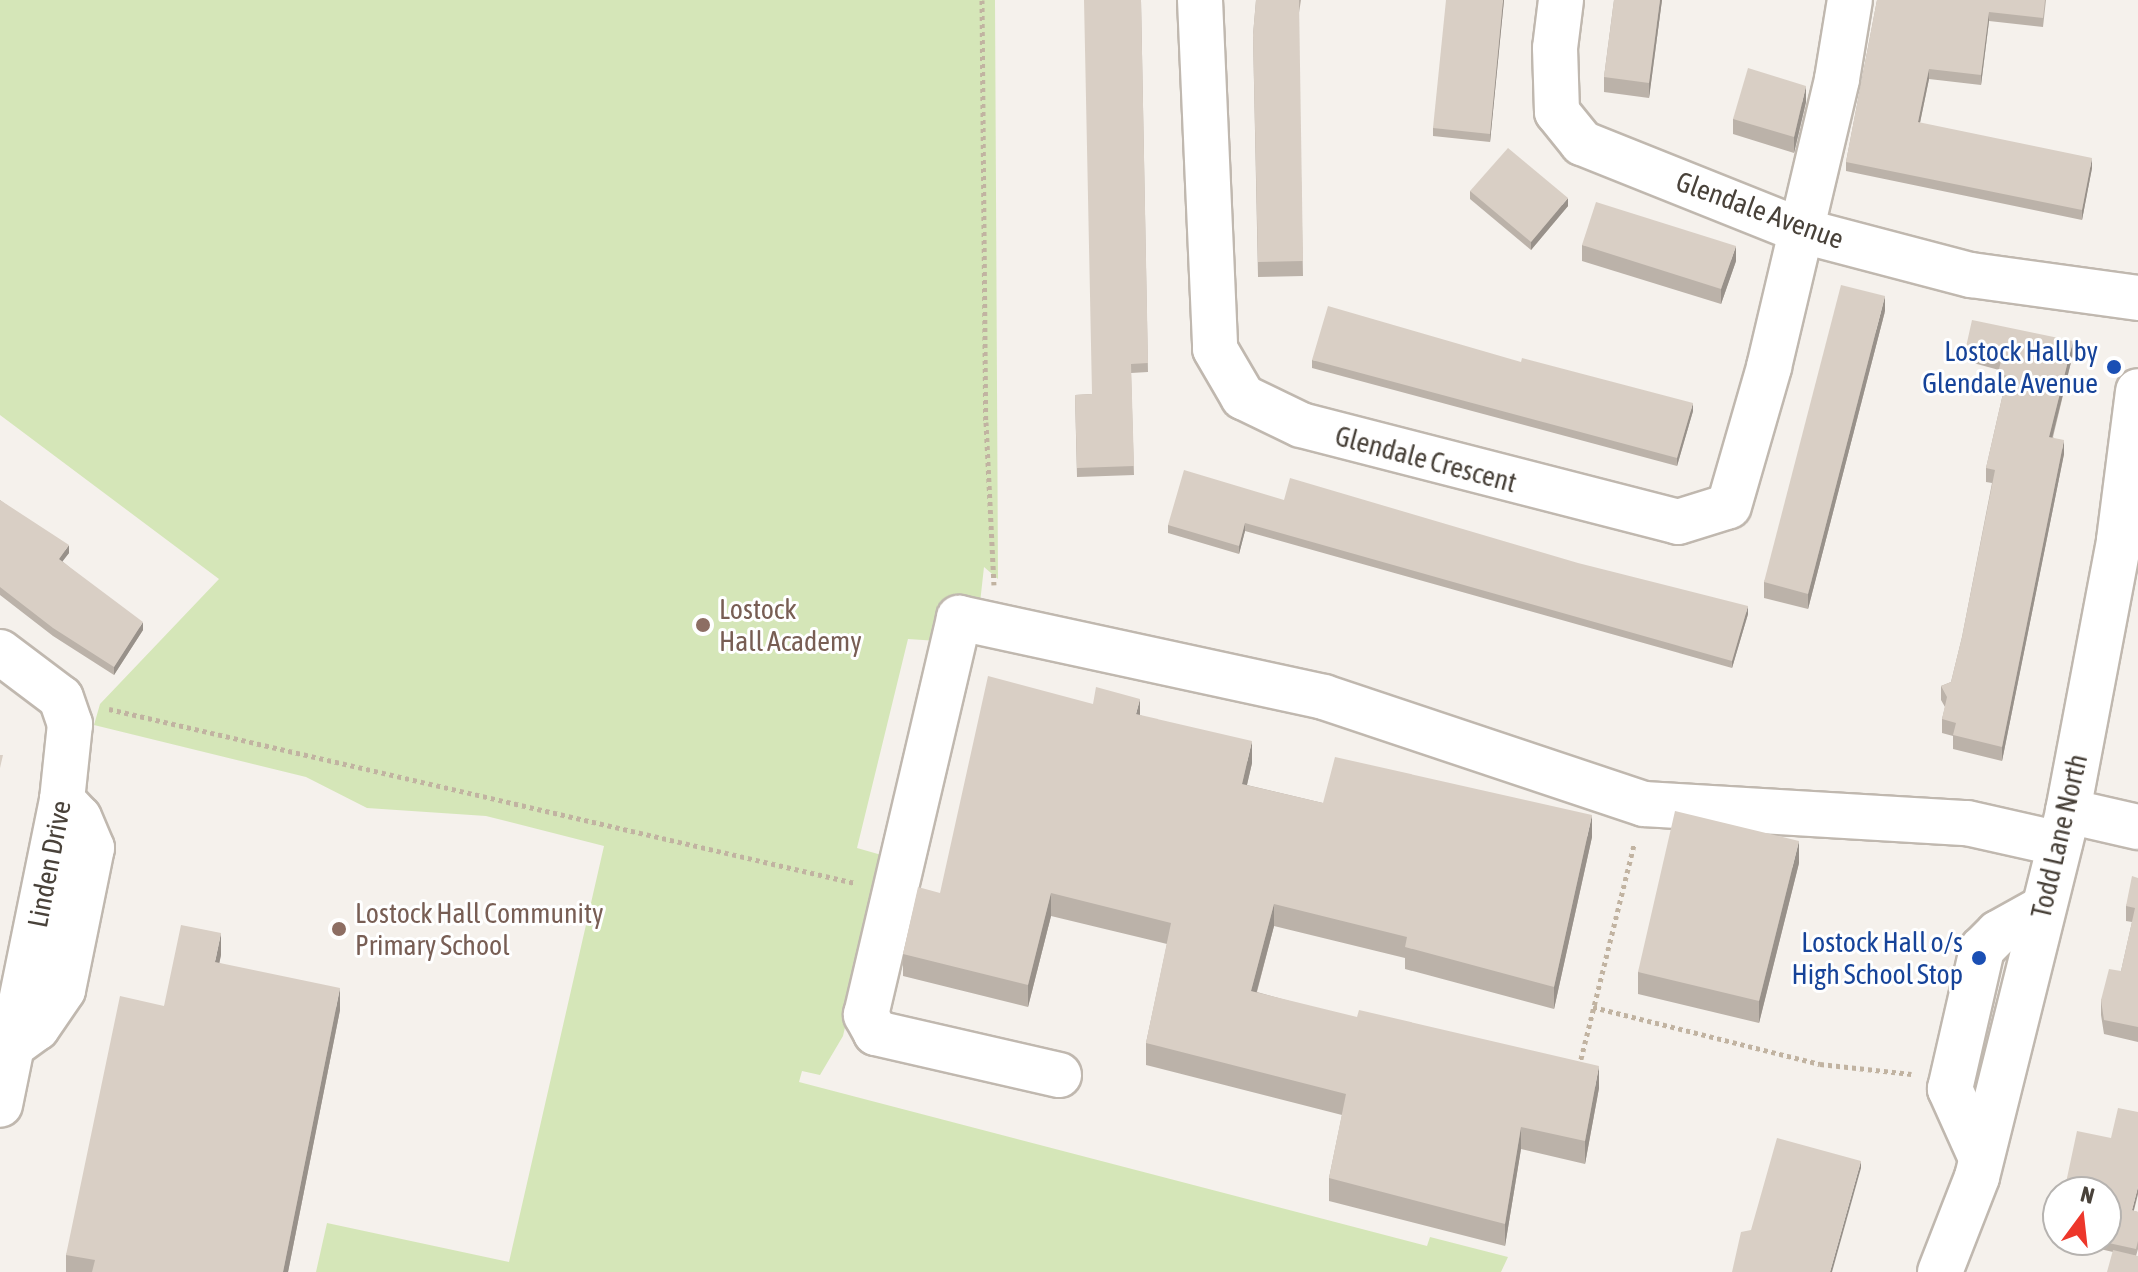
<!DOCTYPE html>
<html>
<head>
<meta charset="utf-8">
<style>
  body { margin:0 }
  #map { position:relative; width:2138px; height:1272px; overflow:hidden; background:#f5f1ec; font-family:"Asap Condensed",sans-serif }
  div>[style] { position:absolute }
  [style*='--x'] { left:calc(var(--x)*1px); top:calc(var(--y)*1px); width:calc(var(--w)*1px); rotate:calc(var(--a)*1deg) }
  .green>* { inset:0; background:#d5e6b8 }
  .path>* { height:5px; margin-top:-2.5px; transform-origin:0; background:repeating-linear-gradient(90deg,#c1b3a1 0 4px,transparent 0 8px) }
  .roads { filter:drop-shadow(2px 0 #c0b8af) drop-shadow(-2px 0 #c0b8af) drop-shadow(0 2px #c0b8af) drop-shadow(0 -2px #c0b8af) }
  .minor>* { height:44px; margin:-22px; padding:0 22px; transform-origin:22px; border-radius:22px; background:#fff }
  .wall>* { inset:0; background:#bbb2a9 }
  .shaded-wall>* { inset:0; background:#98918a }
  .building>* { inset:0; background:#d9cfc5 }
  .dots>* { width:22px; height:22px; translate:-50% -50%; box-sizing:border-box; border:4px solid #fff; border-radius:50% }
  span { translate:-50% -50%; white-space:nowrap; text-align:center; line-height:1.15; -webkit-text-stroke:6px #fff; paint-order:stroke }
  .street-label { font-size:28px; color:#49423a }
  .transit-label { font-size:28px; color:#164399 }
  .right { translate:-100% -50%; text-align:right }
  .education-label { font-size:28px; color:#785e54 }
  .left { translate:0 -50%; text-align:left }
  .north { position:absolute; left:2042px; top:1176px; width:80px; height:80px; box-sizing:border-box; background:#fff; border:2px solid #b6b3b0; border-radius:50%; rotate:15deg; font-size:22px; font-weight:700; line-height:32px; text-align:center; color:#49423a }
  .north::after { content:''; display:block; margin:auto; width:28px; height:36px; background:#ed372b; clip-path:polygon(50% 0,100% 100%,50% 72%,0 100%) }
</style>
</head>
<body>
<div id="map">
  <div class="green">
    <i style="clip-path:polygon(0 0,995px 0,998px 579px,984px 567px,980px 603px,947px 597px,938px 641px,908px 639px,857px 848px,885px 856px,843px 1036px,820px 1075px,802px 1071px,799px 1082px,1427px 1246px,1430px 1237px,1508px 1257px,1501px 1272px,316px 1272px,327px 1223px,509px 1262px,604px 846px,486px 816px,367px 808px,306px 777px,94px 725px,100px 704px,219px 579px,0 415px)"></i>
  </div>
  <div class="path">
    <i style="--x:982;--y:0;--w:422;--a:89.5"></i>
    <i style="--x:986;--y:422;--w:163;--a:87.2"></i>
    <i style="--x:109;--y:709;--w:766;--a:13.13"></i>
    <i style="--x:1593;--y:1007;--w:234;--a:14.1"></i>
    <i style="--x:1820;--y:1064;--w:92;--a:6.3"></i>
    <i style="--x:1579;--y:1067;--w:230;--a:-76.1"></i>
  </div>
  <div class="roads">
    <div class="minor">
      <i style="--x:1200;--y:0;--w:349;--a:87.5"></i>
      <i style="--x:1215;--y:349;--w:56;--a:59.7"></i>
      <i style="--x:1243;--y:397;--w:64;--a:25.8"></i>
      <i style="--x:1301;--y:425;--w:389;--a:14.4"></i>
      <i style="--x:1678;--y:522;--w:53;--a:-17.4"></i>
      <i style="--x:1729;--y:506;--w:145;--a:-73.9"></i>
      <i style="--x:1769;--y:367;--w:296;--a:-76.7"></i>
      <i style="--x:1837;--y:79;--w:80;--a:-80.7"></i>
      <i style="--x:1561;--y:0;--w:48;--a:97.1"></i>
      <i style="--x:1555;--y:48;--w:64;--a:88.2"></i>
      <i style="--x:1557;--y:112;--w:40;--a:51"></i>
      <i style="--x:1582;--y:143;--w:234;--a:21.8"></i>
      <i style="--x:1799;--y:230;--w:178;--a:14.7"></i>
      <i style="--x:1971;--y:275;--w:169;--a:7.8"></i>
      <i style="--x:0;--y:652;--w:76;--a:37"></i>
      <i style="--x:61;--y:698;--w:28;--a:71"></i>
      <i style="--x:70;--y:724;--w:76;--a:96"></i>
      <i style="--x:62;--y:800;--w:311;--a:101.5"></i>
      <i style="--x:2068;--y:811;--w:72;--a:12.9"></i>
      <i style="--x:12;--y:1046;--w:31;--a:-36"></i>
      <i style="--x:37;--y:1028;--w:46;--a:-55.6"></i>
      <i style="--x:63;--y:990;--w:145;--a:-78.5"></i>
      <i style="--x:92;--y:848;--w:33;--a:-113"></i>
      <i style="--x:79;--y:818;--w:25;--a:-133"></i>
      <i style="--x:1059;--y:1075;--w:188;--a:-167.1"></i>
      <i style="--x:876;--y:1033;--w:21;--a:-119"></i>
      <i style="--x:866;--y:1015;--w:408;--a:-76.8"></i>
      <i style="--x:959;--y:618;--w:373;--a:12.2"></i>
      <i style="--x:1324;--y:697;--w:337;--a:18.5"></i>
      <i style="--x:1644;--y:804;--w:324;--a:3.4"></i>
      <i style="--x:1967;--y:823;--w:95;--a:12.7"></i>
      <i style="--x:1981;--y:1158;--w:76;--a:-114.2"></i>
      <i style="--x:1950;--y:1089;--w:144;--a:-77.1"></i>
      <i style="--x:1982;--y:949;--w:23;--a:-45"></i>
      <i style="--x:1998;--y:933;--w:51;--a:-29.1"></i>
      <i style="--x:1940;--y:1272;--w:102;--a:-68.7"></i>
      <i style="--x:1977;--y:1177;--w:377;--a:-76"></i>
      <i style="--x:2068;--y:811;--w:276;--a:-79.3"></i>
      <i style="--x:2119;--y:540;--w:150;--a:-82.7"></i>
    </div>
  </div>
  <div class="wall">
    <i style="clip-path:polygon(1141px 0,1148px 372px,1131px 373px,1134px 475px,1077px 477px,1075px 395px,1092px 394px)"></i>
    <i style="clip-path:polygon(1256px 0,1301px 0,1298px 19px,1303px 276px,1258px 277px,1253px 35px)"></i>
    <i style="clip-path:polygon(1504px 0,1490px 142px,1433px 136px,1433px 128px)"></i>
    <i style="clip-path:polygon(1614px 0,1662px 0,1649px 98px,1604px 92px,1604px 77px)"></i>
    <i style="clip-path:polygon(1877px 0,2046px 0,2043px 27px,1989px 21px,1981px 85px,1929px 79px,1920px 123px,2092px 168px,2082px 220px,1846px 171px,1846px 162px)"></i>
    <i style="clip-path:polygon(1806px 102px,1794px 153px,1733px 134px,1733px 119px)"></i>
    <i style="clip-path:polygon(1470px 191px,1568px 206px,1531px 250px,1470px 199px)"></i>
    <i style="clip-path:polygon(1582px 245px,1736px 261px,1721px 304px,1582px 261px)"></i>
    <i style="clip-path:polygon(1885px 311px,1808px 609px,1764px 598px,1764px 582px)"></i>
    <i style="clip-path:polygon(1966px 347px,2073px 354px,2053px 437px,2064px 454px,2002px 761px,1953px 749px,1953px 736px,1942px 733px,1942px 719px,1945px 707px,1941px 700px,1941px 686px,1951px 682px,1962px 637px,1992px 483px,1986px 482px,1986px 468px,2004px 389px,1998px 387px,1999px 370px,1966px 361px)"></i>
    <i style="clip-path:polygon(1312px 360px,1693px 411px,1677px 466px,1312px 368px)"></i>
    <i style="clip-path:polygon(0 500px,69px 553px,62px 561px,143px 630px,114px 675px,53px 636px,0 595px)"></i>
    <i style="clip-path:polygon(1284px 500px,1748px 614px,1732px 668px,1245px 531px,1239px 554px,1168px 533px,1168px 525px)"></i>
    <i style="clip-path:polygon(1093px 704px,1140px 715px,1252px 763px,1247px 785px,1323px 803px,1592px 837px,1554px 1009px,1405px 969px,1405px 958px,1274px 926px,1257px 992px,1599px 1088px,1585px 1164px,1521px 1149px,1505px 1246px,1329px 1201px,1329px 1178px,1342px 1115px,1146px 1065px,1146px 1043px,1167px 944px,1051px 916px,1028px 1007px,903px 976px,903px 954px)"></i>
    <i style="clip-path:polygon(1799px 863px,1759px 1023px,1638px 994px,1638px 972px)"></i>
    <i style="clip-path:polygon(2138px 878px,2138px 1042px,2104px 1034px,2101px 1015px,2101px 1000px,2121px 971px,2132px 922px,2126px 921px,2126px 906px)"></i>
    <i style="clip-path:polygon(221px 955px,219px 963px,340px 1010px,288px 1272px,66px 1272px,66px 1255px,164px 1006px)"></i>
    <i style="clip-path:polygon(2134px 1211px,2138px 1212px,2138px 1249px,2136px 1256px,2113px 1252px,2061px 1240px,2106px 1240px)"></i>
    <i style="clip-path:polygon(2058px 1217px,2058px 1239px,2055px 1239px,2055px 1231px)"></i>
  </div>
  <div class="shaded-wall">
    <i style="clip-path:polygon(1503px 0,1504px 0,1490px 142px,1490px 134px)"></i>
    <i style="clip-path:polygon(1660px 0,1662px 0,1649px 98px,1649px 83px)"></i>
    <i style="clip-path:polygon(1989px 12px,1989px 21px,1981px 85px,1981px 75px)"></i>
    <i style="clip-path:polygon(1929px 69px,1929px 79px,1918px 132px,1918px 122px)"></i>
    <i style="clip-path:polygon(1806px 86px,1806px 102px,1794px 153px,1794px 137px)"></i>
    <i style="clip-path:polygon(2092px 158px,2092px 168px,2082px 220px,2082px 210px)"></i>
    <i style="clip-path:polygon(1568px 198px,1568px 206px,1531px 250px,1531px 242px)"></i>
    <i style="clip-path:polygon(1736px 246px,1736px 261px,1721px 304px,1721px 289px)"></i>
    <i style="clip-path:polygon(1885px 296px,1885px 311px,1808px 609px,1808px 594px)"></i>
    <i style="clip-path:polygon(2073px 341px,2073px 354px,2049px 450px,2049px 437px)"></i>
    <i style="clip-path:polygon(1693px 403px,1693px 411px,1677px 466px,1677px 458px)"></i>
    <i style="clip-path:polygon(2064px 440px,2064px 454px,2002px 761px,2002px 747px)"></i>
    <i style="clip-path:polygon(1245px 523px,1245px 531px,1239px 554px,1239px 546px)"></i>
    <i style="clip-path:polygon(69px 545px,69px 553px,59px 566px,59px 559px)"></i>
    <i style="clip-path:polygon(1748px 606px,1748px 614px,1732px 668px,1732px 661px)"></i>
    <i style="clip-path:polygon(143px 622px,143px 630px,114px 675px,114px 667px)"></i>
    <i style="clip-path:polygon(1140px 699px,1140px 721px,1136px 714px)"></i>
    <i style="clip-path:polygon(1252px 741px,1252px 763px,1242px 806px,1242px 784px)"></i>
    <i style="clip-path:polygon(1592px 815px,1592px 837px,1554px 1009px,1554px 987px)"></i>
    <i style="clip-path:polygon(1799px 841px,1799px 863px,1759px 1023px,1759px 1001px)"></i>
    <i style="clip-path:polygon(1051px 893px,1051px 916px,1028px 1007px,1028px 985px)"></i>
    <i style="clip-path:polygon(1274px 904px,1274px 926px,1251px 1013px,1251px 991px)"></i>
    <i style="clip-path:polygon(221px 933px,221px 955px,215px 984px,215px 962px)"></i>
    <i style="clip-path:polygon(340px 988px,340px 1010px,288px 1272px,283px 1272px)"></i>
    <i style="clip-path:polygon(1599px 1066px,1599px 1088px,1585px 1164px,1585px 1141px)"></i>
    <i style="clip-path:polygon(1521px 1127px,1521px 1149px,1505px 1246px,1505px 1224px)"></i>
    <i style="clip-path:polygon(1861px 1161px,1861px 1168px,1832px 1272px,1830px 1272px)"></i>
    <i style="clip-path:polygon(2138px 1187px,2138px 1194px,2132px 1218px,2132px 1210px)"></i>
  </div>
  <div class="building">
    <i style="clip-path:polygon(1084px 0,1141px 0,1148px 363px,1131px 364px,1134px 466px,1077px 468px,1075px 395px,1092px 394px)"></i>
    <i style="clip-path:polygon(1256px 0,1299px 0,1303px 261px,1258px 262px,1253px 35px)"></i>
    <i style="clip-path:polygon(1446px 0,1503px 0,1490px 134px,1433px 128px)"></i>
    <i style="clip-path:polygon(1614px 0,1660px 0,1649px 83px,1604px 77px)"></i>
    <i style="clip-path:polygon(1877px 0,2045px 0,2043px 18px,1989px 12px,1981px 75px,1929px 69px,1918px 122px,2092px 158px,2082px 210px,1846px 162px)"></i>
    <i style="clip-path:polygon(1748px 68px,1806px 86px,1794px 137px,1733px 119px)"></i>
    <i style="clip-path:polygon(1508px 148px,1568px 198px,1531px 242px,1470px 191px)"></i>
    <i style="clip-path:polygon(1596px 202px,1736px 246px,1721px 289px,1582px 245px)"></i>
    <i style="clip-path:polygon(1841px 285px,1885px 296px,1808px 594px,1764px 582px)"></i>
    <i style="clip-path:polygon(1328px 306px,1521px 362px,1522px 358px,1693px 403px,1677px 458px,1312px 360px)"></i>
    <i style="clip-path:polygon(1972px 320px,2073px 341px,2049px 437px,2064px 440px,2002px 747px,1953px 735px,1956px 723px,1942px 719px,1947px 697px,1941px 686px,1951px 682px,1962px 637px,1995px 470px,1986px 468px,2007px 376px,1998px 373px,2002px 357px,1966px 347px)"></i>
    <i style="clip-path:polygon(1184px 470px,1284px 500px,1290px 478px,1578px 563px,1748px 606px,1732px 661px,1245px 523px,1239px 546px,1168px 525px)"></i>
    <i style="clip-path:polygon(0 500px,69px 545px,59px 559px,143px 622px,114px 667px,53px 628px,0 587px)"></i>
    <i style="clip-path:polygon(988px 676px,1093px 704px,1096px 687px,1140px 699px,1136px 714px,1252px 741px,1242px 784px,1323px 803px,1335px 757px,1592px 815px,1554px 987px,1405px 947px,1407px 937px,1274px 904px,1251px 991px,1357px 1017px,1359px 1010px,1599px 1066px,1585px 1141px,1521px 1127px,1505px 1224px,1329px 1178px,1346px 1094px,1146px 1043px,1171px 923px,1051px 893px,1028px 985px,903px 954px,918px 887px,940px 893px)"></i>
    <i style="clip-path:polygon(0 755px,3px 755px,0 768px)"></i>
    <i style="clip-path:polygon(1675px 811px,1799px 841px,1759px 1001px,1638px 972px)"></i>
    <i style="clip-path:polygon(2132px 876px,2138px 878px,2138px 1027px,2104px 1020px,2101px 1000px,2109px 969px,2121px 971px,2135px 908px,2126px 906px)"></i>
    <i style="clip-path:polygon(181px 925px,221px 933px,215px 962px,340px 988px,283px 1272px,92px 1272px,95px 1260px,66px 1255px,120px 996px,164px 1006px)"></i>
    <i style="clip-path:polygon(2118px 1108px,2138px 1112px,2138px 1187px,2132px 1210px,2138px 1212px,2138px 1241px,2136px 1249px,2095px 1240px,2106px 1240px,2106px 1192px,2064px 1192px,2077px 1131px,2111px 1138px)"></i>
    <i style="clip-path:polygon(1777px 1138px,1861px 1161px,1830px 1272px,1732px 1272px,1741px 1232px,1751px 1230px)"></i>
    <i style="clip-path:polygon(2058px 1217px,2058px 1232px,2055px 1231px)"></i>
    <i style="clip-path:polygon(2113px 1250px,2138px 1256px,2138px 1272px,2107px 1272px)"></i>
  </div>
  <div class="dots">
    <i style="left:2114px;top:367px;background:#1a4fb4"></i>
    <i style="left:703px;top:625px;background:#8d6e63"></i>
    <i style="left:339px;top:929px;background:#8d6e63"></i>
    <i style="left:1979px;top:958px;background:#1a4fb4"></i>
  </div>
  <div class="street-label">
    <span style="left:1760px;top:210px;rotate:20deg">Glendale Avenue</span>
    <span style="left:1426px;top:459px;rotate:15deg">Glendale Crescent</span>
    <span style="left:2059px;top:836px;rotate:-77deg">Todd Lane North</span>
    <span style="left:49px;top:864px;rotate:-79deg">Linden Drive</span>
  </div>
  <div class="transit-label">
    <span class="right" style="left:2098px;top:367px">Lostock Hall by<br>Glendale Avenue</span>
    <span class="right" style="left:1963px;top:958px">Lostock Hall o/s<br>High School Stop</span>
  </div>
  <div class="education-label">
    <span class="left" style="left:719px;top:625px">Lostock<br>Hall Academy</span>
    <span class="left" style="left:355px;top:929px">Lostock Hall Community<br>Primary School</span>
  </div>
  <div class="north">N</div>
</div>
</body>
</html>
